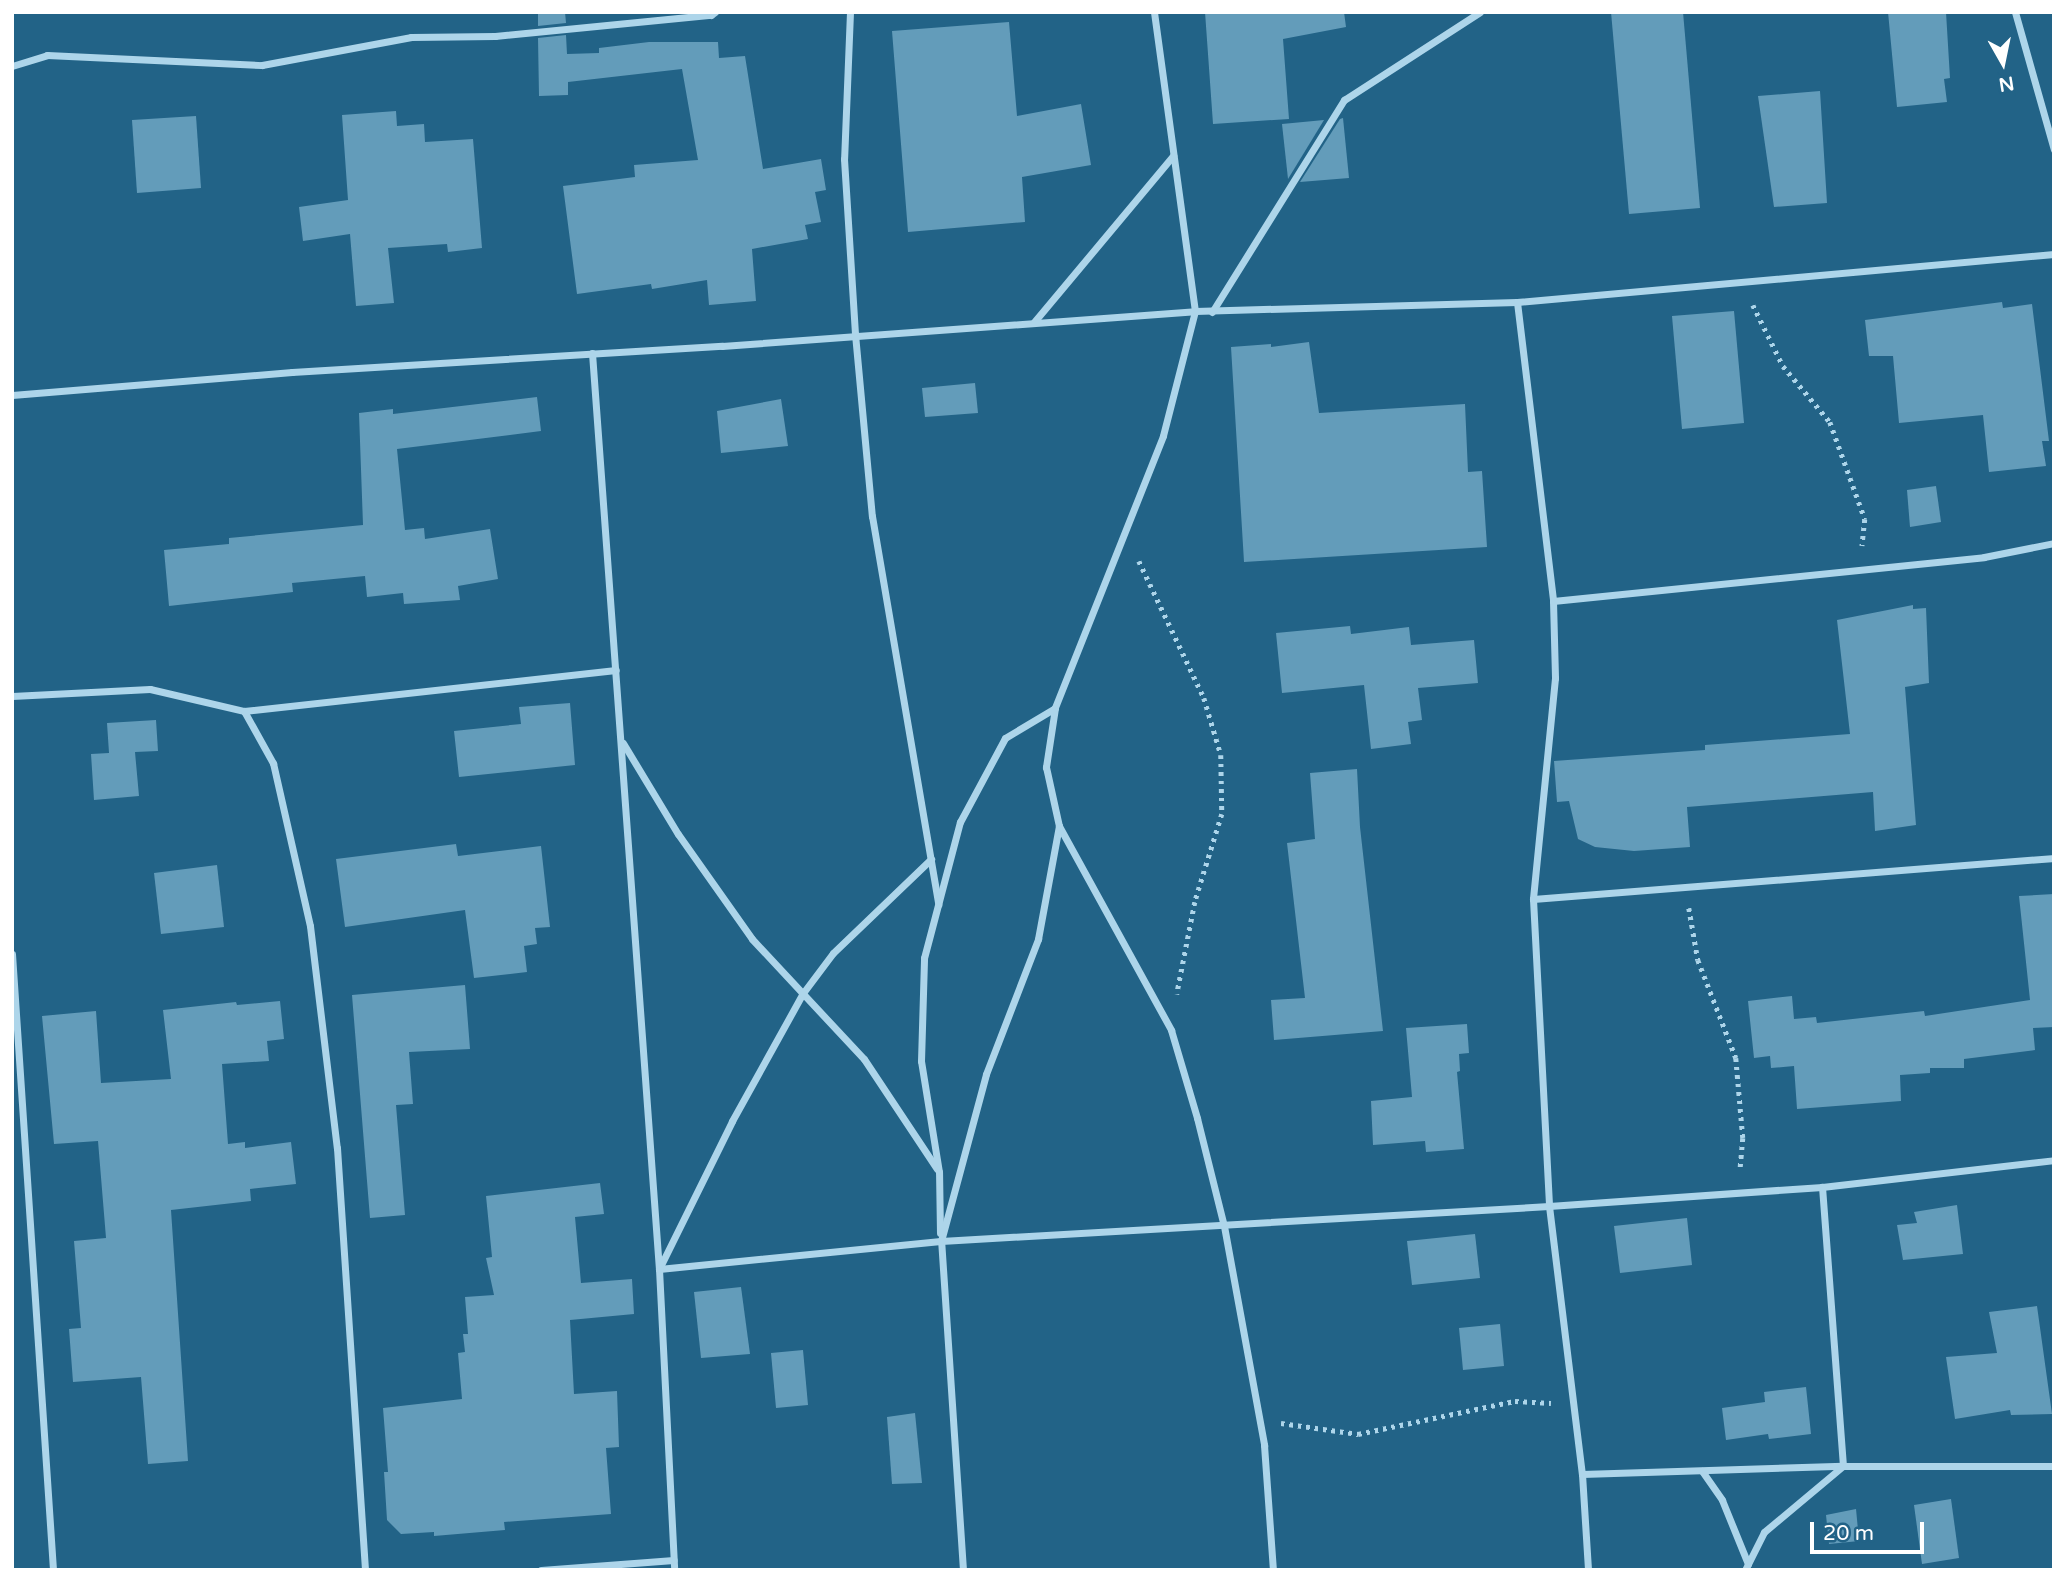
<!DOCTYPE html>
<html>
<head>
<meta charset="utf-8">
<style>
  body { margin:0 }
  #map { position:relative; width:2066px; height:1582px; overflow:hidden; background:#226387; font-family:"Varela Round",sans-serif }
  div>[style] { position:absolute }
  [style*='--x'] { left:calc(var(--x)*1px); top:calc(var(--y)*1px); width:calc(var(--w)*1px); rotate:calc(var(--a)*1deg) }
  .building>* { inset:0; background:#639cba }
  .path>* { height:4.5px; margin-top:-2.25px; transform-origin:0; background:repeating-linear-gradient(90deg,#add5ea 0 3.5px,transparent 0 8.5px) }
  .minor>* { height:7px; margin:-3.5px; padding:0 3.5px; transform-origin:3.5px; border-radius:3.5px; background:#add5ea }
  span { translate:-50% -50%; white-space:nowrap; text-align:center; line-height:1.15; -webkit-text-stroke:6px #226387; paint-order:stroke }
  .frame { position:absolute; inset:0; border:14px solid #fff; pointer-events:none }
  .north { position:absolute; left:1968px; top:28px; width:70px; height:70px; -webkit-text-stroke:5px #226387; paint-order:stroke; rotate:171deg; font-size:19px; font-weight:700; line-height:28px; text-align:center; color:#fff }
  .north::after { content:''; display:block; margin:auto; width:24px; height:32px; background:#fff; clip-path:polygon(50% 0,100% 100%,50% 72%,0 100%) }
  .scale { position:absolute; left:1810px; top:1522px; width:114px; height:32px; box-sizing:border-box; border:4px solid #fff; border-top:0; padding-left:9px; font-size:21px; line-height:24px; white-space:nowrap; color:#fff; -webkit-text-stroke:5px #226387; paint-order:stroke }
</style>
</head>
<body>
<div id="map">
  <div class="building">
    <i style="clip-path:polygon(538px 12px,565px 12px,566px 23px,538px 26px)"></i>
    <i style="clip-path:polygon(1205px 12px,1344px 12px,1346px 27px,1283px 39px,1289px 119px,1213px 124px)"></i>
    <i style="clip-path:polygon(1611px 12px,1683px 12px,1700px 208px,1629px 214px)"></i>
    <i style="clip-path:polygon(1888px 12px,1946px 12px,1950px 78px,1944px 79px,1947px 102px,1897px 107px)"></i>
    <i style="clip-path:polygon(1009px 22px,1017px 116px,1081px 104px,1091px 165px,1022px 177px,1025px 222px,908px 232px,892px 31px)"></i>
    <i style="clip-path:polygon(566px 35px,567px 54px,599px 53px,599px 48px,649px 42px,718px 42px,719px 58px,745px 56px,763px 169px,821px 159px,826px 190px,815px 192px,821px 222px,805px 225px,808px 239px,752px 249px,756px 301px,709px 305px,707px 280px,652px 289px,651px 284px,577px 294px,563px 186px,635px 177px,634px 165px,698px 160px,682px 69px,568px 82px,568px 95px,539px 96px,538px 38px)"></i>
    <i style="clip-path:polygon(1820px 91px,1827px 203px,1774px 207px,1758px 96px)"></i>
    <i style="clip-path:polygon(396px 111px,397px 126px,424px 124px,425px 142px,473px 139px,482px 248px,448px 252px,447px 244px,388px 248px,394px 303px,356px 306px,350px 234px,303px 241px,299px 207px,348px 200px,342px 115px)"></i>
    <i style="clip-path:polygon(196px 116px,201px 188px,137px 193px,132px 120px)"></i>
    <i style="clip-path:polygon(1343px 118px,1349px 178px,1300px 182px,1340px 119px)"></i>
    <i style="clip-path:polygon(1324px 120px,1288px 179px,1282px 124px)"></i>
    <i style="clip-path:polygon(2002px 302px,2003px 308px,2032px 304px,2049px 441px,2042px 441px,2046px 466px,1989px 472px,1983px 415px,1899px 423px,1893px 356px,1869px 356px,1865px 320px)"></i>
    <i style="clip-path:polygon(1734px 311px,1744px 423px,1682px 429px,1672px 316px)"></i>
    <i style="clip-path:polygon(1309px 342px,1319px 413px,1465px 404px,1468px 472px,1482px 471px,1487px 547px,1244px 562px,1231px 347px,1271px 344px,1271px 347px)"></i>
    <i style="clip-path:polygon(975px 383px,978px 413px,925px 417px,922px 388px)"></i>
    <i style="clip-path:polygon(537px 397px,541px 431px,397px 449px,405px 530px,424px 528px,425px 539px,490px 529px,498px 579px,458px 586px,460px 600px,404px 604px,403px 593px,367px 597px,365px 576px,292px 583px,293px 592px,169px 606px,164px 550px,229px 544px,229px 538px,363px 525px,359px 413px,393px 409px,393px 414px)"></i>
    <i style="clip-path:polygon(781px 399px,788px 446px,721px 453px,717px 411px)"></i>
    <i style="clip-path:polygon(1936px 486px,1941px 522px,1910px 527px,1907px 490px)"></i>
    <i style="clip-path:polygon(1913px 605px,1913px 609px,1926px 608px,1929px 683px,1905px 687px,1916px 825px,1875px 831px,1873px 792px,1687px 807px,1690px 847px,1634px 851px,1595px 847px,1578px 839px,1569px 801px,1557px 802px,1554px 761px,1705px 750px,1705px 745px,1850px 734px,1837px 620px)"></i>
    <i style="clip-path:polygon(1350px 626px,1351px 634px,1409px 627px,1411px 645px,1474px 640px,1478px 683px,1418px 688px,1422px 720px,1408px 722px,1411px 744px,1371px 749px,1364px 685px,1282px 693px,1276px 633px)"></i>
    <i style="clip-path:polygon(570px 703px,575px 765px,459px 777px,454px 731px,521px 724px,519px 707px)"></i>
    <i style="clip-path:polygon(156px 720px,158px 751px,135px 752px,139px 796px,94px 800px,91px 754px,109px 753px,107px 723px)"></i>
    <i style="clip-path:polygon(1357px 769px,1360px 827px,1383px 1031px,1274px 1040px,1271px 1000px,1305px 998px,1287px 843px,1315px 839px,1310px 773px)"></i>
    <i style="clip-path:polygon(456px 844px,458px 856px,541px 846px,550px 927px,535px 928px,537px 944px,524px 946px,527px 972px,474px 978px,465px 910px,345px 927px,336px 859px)"></i>
    <i style="clip-path:polygon(217px 865px,224px 927px,161px 934px,154px 873px)"></i>
    <i style="clip-path:polygon(2054px 894px,2054px 1027px,2033px 1028px,2035px 1050px,1964px 1059px,1964px 1068px,1930px 1068px,1930px 1073px,1900px 1075px,1901px 1101px,1797px 1109px,1794px 1066px,1771px 1068px,1770px 1056px,1754px 1058px,1748px 1001px,1792px 996px,1794px 1019px,1816px 1017px,1817px 1023px,1924px 1011px,1925px 1016px,2030px 1000px,2019px 896px)"></i>
    <i style="clip-path:polygon(465px 985px,470px 1049px,409px 1052px,413px 1104px,396px 1105px,405px 1215px,370px 1218px,352px 995px)"></i>
    <i style="clip-path:polygon(280px 1001px,284px 1039px,267px 1041px,269px 1061px,222px 1064px,228px 1144px,245px 1142px,245px 1148px,291px 1142px,296px 1184px,250px 1189px,251px 1201px,171px 1210px,188px 1461px,148px 1464px,141px 1377px,73px 1382px,69px 1329px,81px 1328px,74px 1241px,106px 1238px,98px 1141px,54px 1144px,42px 1016px,96px 1011px,101px 1083px,171px 1079px,163px 1010px,236px 1002px,237px 1005px)"></i>
    <i style="clip-path:polygon(1467px 1024px,1469px 1053px,1459px 1054px,1460px 1071px,1457px 1072px,1464px 1149px,1426px 1152px,1425px 1141px,1373px 1145px,1371px 1101px,1412px 1097px,1406px 1028px)"></i>
    <i style="clip-path:polygon(600px 1183px,604px 1214px,575px 1217px,581px 1283px,632px 1279px,634px 1314px,570px 1320px,574px 1394px,617px 1391px,619px 1447px,606px 1448px,611px 1514px,504px 1522px,505px 1530px,434px 1536px,434px 1532px,401px 1534px,387px 1520px,384px 1472px,388px 1472px,383px 1408px,462px 1399px,458px 1353px,465px 1352px,463px 1334px,468px 1334px,465px 1297px,494px 1295px,486px 1258px,492px 1257px,486px 1196px)"></i>
    <i style="clip-path:polygon(1957px 1205px,1963px 1254px,1903px 1260px,1897px 1225px,1917px 1223px,1914px 1212px)"></i>
    <i style="clip-path:polygon(1687px 1218px,1692px 1265px,1620px 1273px,1614px 1226px)"></i>
    <i style="clip-path:polygon(1475px 1234px,1480px 1278px,1412px 1285px,1407px 1241px)"></i>
    <i style="clip-path:polygon(741px 1287px,750px 1354px,701px 1358px,694px 1292px)"></i>
    <i style="clip-path:polygon(2037px 1306px,2052px 1414px,2011px 1415px,2010px 1410px,1955px 1419px,1946px 1357px,1997px 1353px,1989px 1312px)"></i>
    <i style="clip-path:polygon(1500px 1324px,1504px 1366px,1463px 1370px,1459px 1328px)"></i>
    <i style="clip-path:polygon(803px 1350px,808px 1405px,776px 1408px,771px 1353px)"></i>
    <i style="clip-path:polygon(1806px 1387px,1811px 1434px,1769px 1439px,1768px 1434px,1726px 1440px,1722px 1408px,1765px 1402px,1764px 1392px)"></i>
    <i style="clip-path:polygon(915px 1413px,922px 1483px,892px 1484px,887px 1417px)"></i>
    <i style="clip-path:polygon(1951px 1499px,1959px 1558px,1922px 1564px,1914px 1505px)"></i>
    <i style="clip-path:polygon(1856px 1509px,1859px 1541px,1829px 1544px,1826px 1515px)"></i>
  </div>
  <div class="path">
    <i style="--x:1753;--y:305;--w:68;--a:63.8"></i>
    <i style="--x:1783;--y:366;--w:73;--a:50"></i>
    <i style="--x:1830;--y:422;--w:103;--a:70.2"></i>
    <i style="--x:1865;--y:519;--w:27;--a:96"></i>
    <i style="--x:1139;--y:561;--w:152;--a:64.6"></i>
    <i style="--x:1204;--y:698;--w:59;--a:73.4"></i>
    <i style="--x:1221;--y:755;--w:59;--a:89"></i>
    <i style="--x:1222;--y:814;--w:92;--a:107.1"></i>
    <i style="--x:1195;--y:902;--w:94;--a:101.1"></i>
    <i style="--x:1689;--y:908;--w:53;--a:80.2"></i>
    <i style="--x:1698;--y:960;--w:105;--a:68.8"></i>
    <i style="--x:1736;--y:1058;--w:80;--a:85"></i>
    <i style="--x:1743;--y:1138;--w:33;--a:95"></i>
    <i style="--x:1281;--y:1423;--w:78;--a:8.1"></i>
    <i style="--x:1358;--y:1434;--w:160;--a:-11.9"></i>
    <i style="--x:1515;--y:1401;--w:36;--a:3"></i>
  </div>
  <div class="minor">
    <i style="--x:850;--y:12;--w:147;--a:92.3"></i>
    <i style="--x:844;--y:159;--w:175;--a:86.4"></i>
    <i style="--x:855;--y:334;--w:183;--a:84.7"></i>
    <i style="--x:872;--y:516;--w:394;--a:80.3"></i>
    <i style="--x:1154;--y:12;--w:302;--a:82.2"></i>
    <i style="--x:1195;--y:311;--w:129;--a:104.4"></i>
    <i style="--x:1163;--y:436;--w:293;--a:111.7"></i>
    <i style="--x:1055;--y:708;--w:60;--a:98.7"></i>
    <i style="--x:1046;--y:767;--w:60;--a:77.6"></i>
    <i style="--x:1059;--y:826;--w:233;--a:61.2"></i>
    <i style="--x:1171;--y:1030;--w:92;--a:73.5"></i>
    <i style="--x:1197;--y:1118;--w:111;--a:76"></i>
    <i style="--x:1224;--y:1226;--w:223;--a:79.6"></i>
    <i style="--x:1264;--y:1445;--w:125;--a:85.9"></i>
    <i style="--x:2015;--y:12;--w:143;--a:74.2"></i>
    <i style="--x:12;--y:66;--w:37;--a:-17"></i>
    <i style="--x:47;--y:55;--w:215;--a:2.7"></i>
    <i style="--x:262;--y:65;--w:152;--a:-10.6"></i>
    <i style="--x:411;--y:37;--w:84;--a:-0.7"></i>
    <i style="--x:495;--y:36;--w:217;--a:-5.6"></i>
    <i style="--x:711;--y:15;--w:5;--a:-37"></i>
    <i style="--x:1517;--y:302;--w:301;--a:83.1"></i>
    <i style="--x:1553;--y:601;--w:77;--a:88.5"></i>
    <i style="--x:1555;--y:678;--w:222;--a:95.7"></i>
    <i style="--x:1533;--y:899;--w:307;--a:87"></i>
    <i style="--x:1549;--y:1206;--w:270;--a:83"></i>
    <i style="--x:1582;--y:1474;--w:96;--a:86.4"></i>
    <i style="--x:1212;--y:312;--w:250;--a:-58.1"></i>
    <i style="--x:1344;--y:100;--w:162;--a:-32.9"></i>
    <i style="--x:1034;--y:322;--w:217;--a:-50.1"></i>
    <i style="--x:592;--y:353;--w:918;--a:85.82"></i>
    <i style="--x:659;--y:1269;--w:301;--a:87.1"></i>
    <i style="--x:12;--y:395;--w:281;--a:-4.7"></i>
    <i style="--x:292;--y:372;--w:431;--a:-3.5"></i>
    <i style="--x:722;--y:346;--w:474;--a:-4.2"></i>
    <i style="--x:1195;--y:311;--w:322;--a:-1.6"></i>
    <i style="--x:1517;--y:302;--w:539;--a:-5.11"></i>
    <i style="--x:1553;--y:601;--w:433;--a:-5.8"></i>
    <i style="--x:1984;--y:557;--w:71;--a:-11.3"></i>
    <i style="--x:12;--y:696;--w:138;--a:-2.9"></i>
    <i style="--x:150;--y:689;--w:97;--a:13.2"></i>
    <i style="--x:244;--y:711;--w:374;--a:-6.3"></i>
    <i style="--x:244;--y:711;--w:60;--a:60.9"></i>
    <i style="--x:273;--y:763;--w:167;--a:77.2"></i>
    <i style="--x:310;--y:926;--w:224;--a:83.1"></i>
    <i style="--x:337;--y:1148;--w:423;--a:86.2"></i>
    <i style="--x:623;--y:743;--w:106;--a:58.9"></i>
    <i style="--x:678;--y:834;--w:128;--a:54.8"></i>
    <i style="--x:752;--y:939;--w:164;--a:47"></i>
    <i style="--x:864;--y:1059;--w:132;--a:56.4"></i>
    <i style="--x:1533;--y:899;--w:523;--a:-4.5"></i>
    <i style="--x:12;--y:954;--w:617;--a:86.19"></i>
    <i style="--x:940;--y:1233;--w:61;--a:-90.9"></i>
    <i style="--x:939;--y:1172;--w:112;--a:-99.2"></i>
    <i style="--x:921;--y:1061;--w:103;--a:-88.3"></i>
    <i style="--x:924;--y:958;--w:141;--a:-75.2"></i>
    <i style="--x:960;--y:822;--w:95;--a:-61.8"></i>
    <i style="--x:1005;--y:738;--w:58;--a:-31"></i>
    <i style="--x:659;--y:1269;--w:283;--a:-5.7"></i>
    <i style="--x:941;--y:1241;--w:609;--a:-3.29"></i>
    <i style="--x:1549;--y:1206;--w:274;--a:-4"></i>
    <i style="--x:1822;--y:1187;--w:234;--a:-6.6"></i>
    <i style="--x:659;--y:1269;--w:165;--a:-63.7"></i>
    <i style="--x:732;--y:1121;--w:146;--a:-61"></i>
    <i style="--x:803;--y:993;--w:50;--a:-53.1"></i>
    <i style="--x:833;--y:953;--w:136;--a:-43.8"></i>
    <i style="--x:1702;--y:1471;--w:35;--a:55"></i>
    <i style="--x:1722;--y:1500;--w:69;--a:67.9"></i>
    <i style="--x:1582;--y:1474;--w:261;--a:-1.8"></i>
    <i style="--x:1843;--y:1466;--w:211;--a:0"></i>
    <i style="--x:541;--y:1570;--w:133;--a:-4.3"></i>
    <i style="--x:963;--y:1570;--w:330;--a:-93.8"></i>
    <i style="--x:941;--y:1241;--w:173;--a:-74.9"></i>
    <i style="--x:986;--y:1074;--w:145;--a:-68.9"></i>
    <i style="--x:1038;--y:939;--w:115;--a:-79.5"></i>
    <i style="--x:1745;--y:1570;--w:42;--a:-63.4"></i>
    <i style="--x:1764;--y:1532;--w:103;--a:-39.9"></i>
    <i style="--x:1843;--y:1466;--w:280;--a:-94.3"></i>
  </div>
  <div class="frame"></div>
  <div class="north">N</div>
  <div class="scale">20 m</div>
</div>
</body>
</html>
